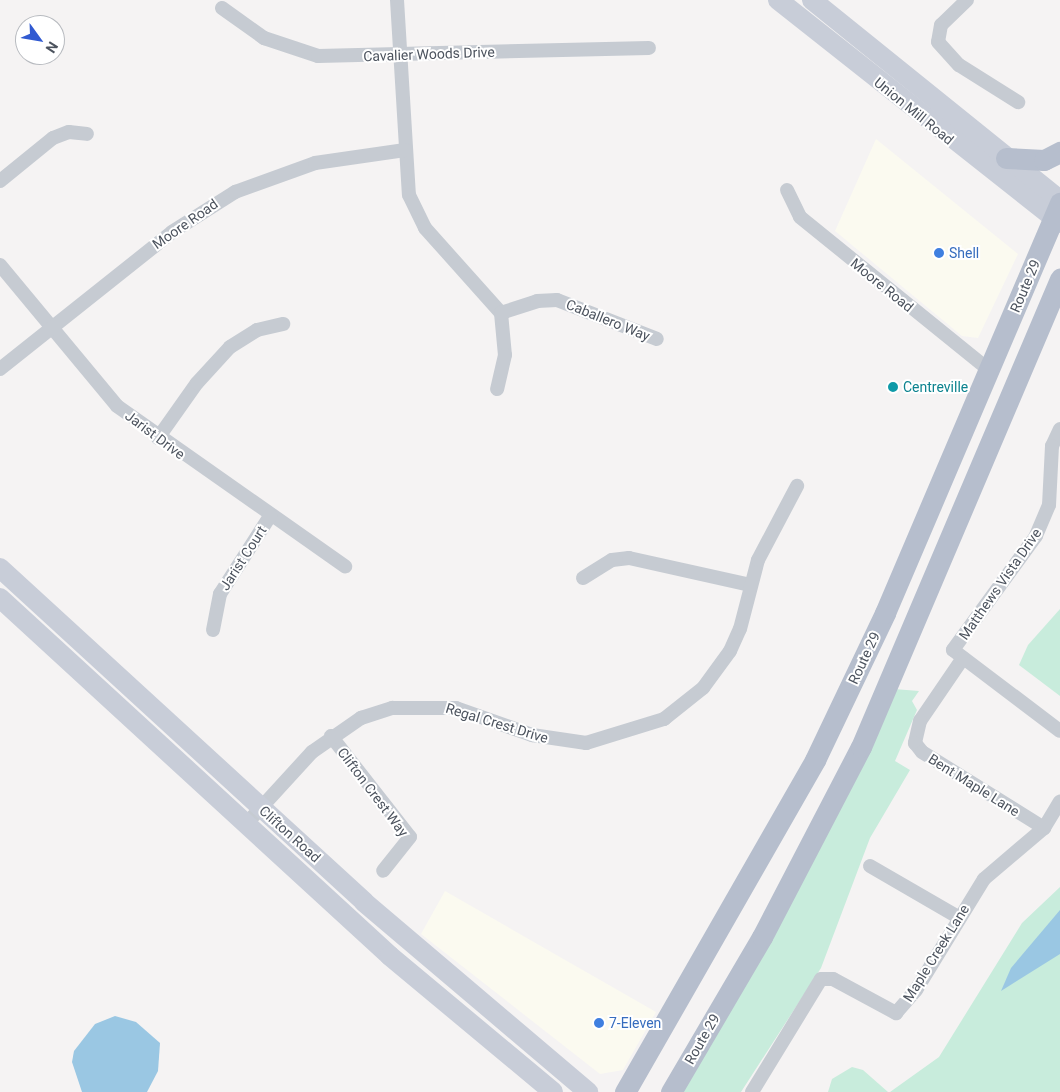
<!DOCTYPE html>
<html>
<head>
<meta charset="utf-8">
<style>
  body { margin:0 }
  #map { position:relative; width:1060px; height:1092px; overflow:hidden; background:#f5f3f3; font-family:Roboto,sans-serif }
  div>[style] { position:absolute }
  [style*='--x'] { left:calc(var(--x)*1px); top:calc(var(--y)*1px); width:calc(var(--w)*1px); rotate:calc(var(--a)*1deg) }
  .commercial>* { inset:0; background:#fbfaf0 }
  .green>* { inset:0; background:#c8ecdc }
  .water>* { inset:0; background:#9ac7e3 }
  .street>* { height:14px; margin:-7px; padding:0 7px; transform-origin:7px; border-radius:7px; background:#c6cbd2 }
  .secondary>* { height:20px; margin:-10px; padding:0 10px; transform-origin:10px; border-radius:10px; background:#c8cdd8 }
  .primary>* { height:21px; margin:-10.5px; padding:0 10.5px; transform-origin:10.5px; border-radius:10.5px; background:#b6becd }
  .dots>* { width:14px; height:14px; translate:-50% -50%; box-sizing:border-box; border:2px solid #fff; border-radius:50% }
  span { translate:-50% -50%; white-space:nowrap; text-align:center; line-height:1.15; -webkit-text-stroke:4px #fff; paint-order:stroke }
  .street-label { font-size:14px; color:#4c535e }
  .shop-label { font-size:14px; color:#366cbe }
  .left { translate:0 -50%; text-align:left }
  .culture-label { font-size:14px; color:#0d838f }
  .north { position:absolute; left:15px; top:15px; width:50px; height:50px; box-sizing:border-box; background:#fff; border:1px solid #b7babf; border-radius:50%; rotate:122deg; font-size:14px; font-weight:700; line-height:20px; text-align:center; color:#4c535e }
  .north::after { content:''; display:block; margin:auto; width:18px; height:22px; background:#315ad1; clip-path:polygon(50% 0,100% 100%,50% 72%,0 100%) }
</style>
</head>
<body>
<div id="map">
  <div class="commercial">
    <i style="clip-path:polygon(876px 139px,1018px 254px,978px 338px,962px 336px,835px 231px)"></i>
    <i style="clip-path:polygon(445px 891px,656px 1012px,623px 1070px,600px 1074px,421px 934px)"></i>
  </div>
  <div class="green">
    <i style="clip-path:polygon(1060px 609px,1060px 696px,1019px 665px,1028px 645px)"></i>
    <i style="clip-path:polygon(894px 689px,919px 691px,912px 701px,917px 710px,895px 761px,910px 770px,870px 838px,821px 968px,741px 1092px,668px 1092px)"></i>
    <i style="clip-path:polygon(1060px 887px,1060px 1092px,890px 1092px,939px 1057px,1022px 923px)"></i>
    <i style="clip-path:polygon(852px 1067px,863px 1070px,888px 1092px,828px 1092px,832px 1079px)"></i>
  </div>
  <div class="water">
    <i style="clip-path:polygon(1060px 910px,1060px 954px,1001px 991px,1011px 968px)"></i>
    <i style="clip-path:polygon(115px 1016px,136px 1022px,160px 1043px,158px 1071px,147px 1092px,82px 1092px,72px 1062px,74px 1051px,95px 1024px)"></i>
  </div>
  <div class="street">
    <i style="--x:397;--y:0;--w:195;--a:86.5"></i>
    <i style="--x:409;--y:195;--w:37;--a:64"></i>
    <i style="--x:425;--y:228;--w:114;--a:48.2"></i>
    <i style="--x:501;--y:313;--w:42;--a:84.6"></i>
    <i style="--x:505;--y:355;--w:35;--a:103"></i>
    <i style="--x:967;--y:0;--w:36;--a:136"></i>
    <i style="--x:941;--y:25;--w:17;--a:100"></i>
    <i style="--x:938;--y:42;--w:31;--a:48"></i>
    <i style="--x:959;--y:65;--w:70;--a:32.1"></i>
    <i style="--x:222;--y:8;--w:52;--a:35.5"></i>
    <i style="--x:264;--y:38;--w:57;--a:18.4"></i>
    <i style="--x:318;--y:56;--w:331;--a:-1.4"></i>
    <i style="--x:0;--y:181;--w:68;--a:-39.1"></i>
    <i style="--x:53;--y:138;--w:17;--a:-21"></i>
    <i style="--x:69;--y:132;--w:18;--a:6"></i>
    <i style="--x:787;--y:190;--w:30;--a:64"></i>
    <i style="--x:800;--y:217;--w:243;--a:39"></i>
    <i style="--x:0;--y:265;--w:183;--a:50.3"></i>
    <i style="--x:117;--y:406;--w:279;--a:35.1"></i>
    <i style="--x:501;--y:313;--w:38;--a:-18"></i>
    <i style="--x:537;--y:301;--w:20;--a:-3"></i>
    <i style="--x:557;--y:300;--w:107;--a:21.3"></i>
    <i style="--x:0;--y:369;--w:220;--a:-38.5"></i>
    <i style="--x:172;--y:232;--w:75;--a:-32.4"></i>
    <i style="--x:235;--y:192;--w:85;--a:-19.9"></i>
    <i style="--x:315;--y:163;--w:91;--a:-8.2"></i>
    <i style="--x:1060;--y:429;--w:19;--a:115"></i>
    <i style="--x:1052;--y:446;--w:59;--a:92.9"></i>
    <i style="--x:1049;--y:505;--w:34;--a:113"></i>
    <i style="--x:1036;--y:536;--w:141;--a:126.1"></i>
    <i style="--x:953;--y:650;--w:134;--a:37.1"></i>
    <i style="--x:158;--y:438;--w:67;--a:-54.7"></i>
    <i style="--x:197;--y:383;--w:49;--a:-47.5"></i>
    <i style="--x:230;--y:347;--w:32;--a:-32"></i>
    <i style="--x:257;--y:330;--w:27;--a:-13"></i>
    <i style="--x:583;--y:578;--w:34;--a:-32"></i>
    <i style="--x:612;--y:560;--w:17;--a:-7"></i>
    <i style="--x:629;--y:558;--w:125;--a:12.5"></i>
    <i style="--x:213;--y:630;--w:37;--a:-79"></i>
    <i style="--x:220;--y:594;--w:93;--a:-57.3"></i>
    <i style="--x:963;--y:658;--w:76;--a:124.3"></i>
    <i style="--x:920;--y:721;--w:23;--a:103"></i>
    <i style="--x:915;--y:743;--w:11;--a:52"></i>
    <i style="--x:922;--y:752;--w:144;--a:31.9"></i>
    <i style="--x:331;--y:736;--w:128;--a:52"></i>
    <i style="--x:410;--y:837;--w:43;--a:128.5"></i>
    <i style="--x:246;--y:824;--w:98;--a:-47.5"></i>
    <i style="--x:312;--y:752;--w:60;--a:-34.8"></i>
    <i style="--x:361;--y:718;--w:33;--a:-18"></i>
    <i style="--x:392;--y:708;--w:64;--a:0"></i>
    <i style="--x:456;--y:708;--w:81;--a:19.6"></i>
    <i style="--x:532;--y:735;--w:55;--a:8.4"></i>
    <i style="--x:586;--y:743;--w:82;--a:-17.1"></i>
    <i style="--x:664;--y:719;--w:50;--a:-38.5"></i>
    <i style="--x:703;--y:688;--w:46;--a:-53.9"></i>
    <i style="--x:730;--y:651;--w:24;--a:-66"></i>
    <i style="--x:740;--y:629;--w:71;--a:-75.4"></i>
    <i style="--x:758;--y:560;--w:84;--a:-62.2"></i>
    <i style="--x:870;--y:866;--w:102;--a:30.1"></i>
    <i style="--x:752;--y:1092;--w:132;--a:-58.6"></i>
    <i style="--x:821;--y:979;--w:12;--a:0"></i>
    <i style="--x:833;--y:979;--w:72;--a:28.4"></i>
    <i style="--x:896;--y:1013;--w:30;--a:-49"></i>
    <i style="--x:916;--y:990;--w:130;--a:-58.5"></i>
    <i style="--x:984;--y:879;--w:79;--a:-40.4"></i>
    <i style="--x:1044;--y:828;--w:31;--a:-59"></i>
  </div>
  <div class="secondary">
    <i style="--x:778;--y:0;--w:360;--a:38.3"></i>
    <i style="--x:812;--y:0;--w:319;--a:38.9"></i>
    <i style="--x:0;--y:568;--w:494;--a:42.5"></i>
    <i style="--x:364;--y:902;--w:294;--a:40.3"></i>
    <i style="--x:0;--y:598;--w:529;--a:42.55"></i>
    <i style="--x:390;--y:956;--w:212;--a:39.8"></i>
  </div>
  <div class="primary">
    <i style="--x:1006;--y:158;--w:38;--a:3"></i>
    <i style="--x:1044;--y:160;--w:18;--a:-27"></i>
    <i style="--x:625;--y:1092;--w:383;--a:-60.2"></i>
    <i style="--x:815;--y:760;--w:163;--a:-64.5"></i>
    <i style="--x:885;--y:613;--w:446;--a:-66.9"></i>
    <i style="--x:671;--y:1092;--w:180;--a:-59.6"></i>
    <i style="--x:762;--y:937;--w:214;--a:-62.5"></i>
    <i style="--x:861;--y:747;--w:509;--a:-66.96"></i>
  </div>
  <div class="dots">
    <i style="left:939px;top:253px;background:#3f7fe0"></i>
    <i style="left:893px;top:387px;background:#0f9aa8"></i>
    <i style="left:599px;top:1023px;background:#3f7fe0"></i>
  </div>
  <div class="street-label">
    <span style="left:429px;top:54px;rotate:-2deg">Cavalier Woods Drive</span>
    <span style="left:914px;top:111px;rotate:39deg">Union Mill Road</span>
    <span style="left:185px;top:224px;rotate:-35deg">Moore Road</span>
    <span style="left:882px;top:285px;rotate:39deg">Moore Road</span>
    <span style="left:1025px;top:286px;rotate:-67deg">Route 29</span>
    <span style="left:608px;top:320px;rotate:22deg">Caballero Way</span>
    <span style="left:155px;top:435px;rotate:37deg">Jarist Drive</span>
    <span style="left:243px;top:558px;rotate:-57deg">Jarist Court</span>
    <span style="left:1000px;top:584px;rotate:-55deg">Matthews Vista Drive</span>
    <span style="left:864px;top:658px;rotate:-65deg">Route 29</span>
    <span style="left:497px;top:723px;rotate:17deg">Regal Crest Drive</span>
    <span style="left:974px;top:785px;rotate:32deg">Bent Maple Lane</span>
    <span style="left:373px;top:792px;rotate:53deg">Clifton Crest Way</span>
    <span style="left:290px;top:834px;rotate:42deg">Clifton Road</span>
    <span style="left:936px;top:953px;rotate:-58deg">Maple Creek Lane</span>
    <span style="left:702px;top:1039px;rotate:-60deg">Route 29</span>
  </div>
  <div class="shop-label">
    <span class="left" style="left:949px;top:253px">Shell</span>
    <span class="left" style="left:609px;top:1023px">7-Eleven</span>
  </div>
  <div class="culture-label">
    <span class="left" style="left:903px;top:387px">Centreville</span>
  </div>
  <div class="north">N</div>
</div>
</body>
</html>
